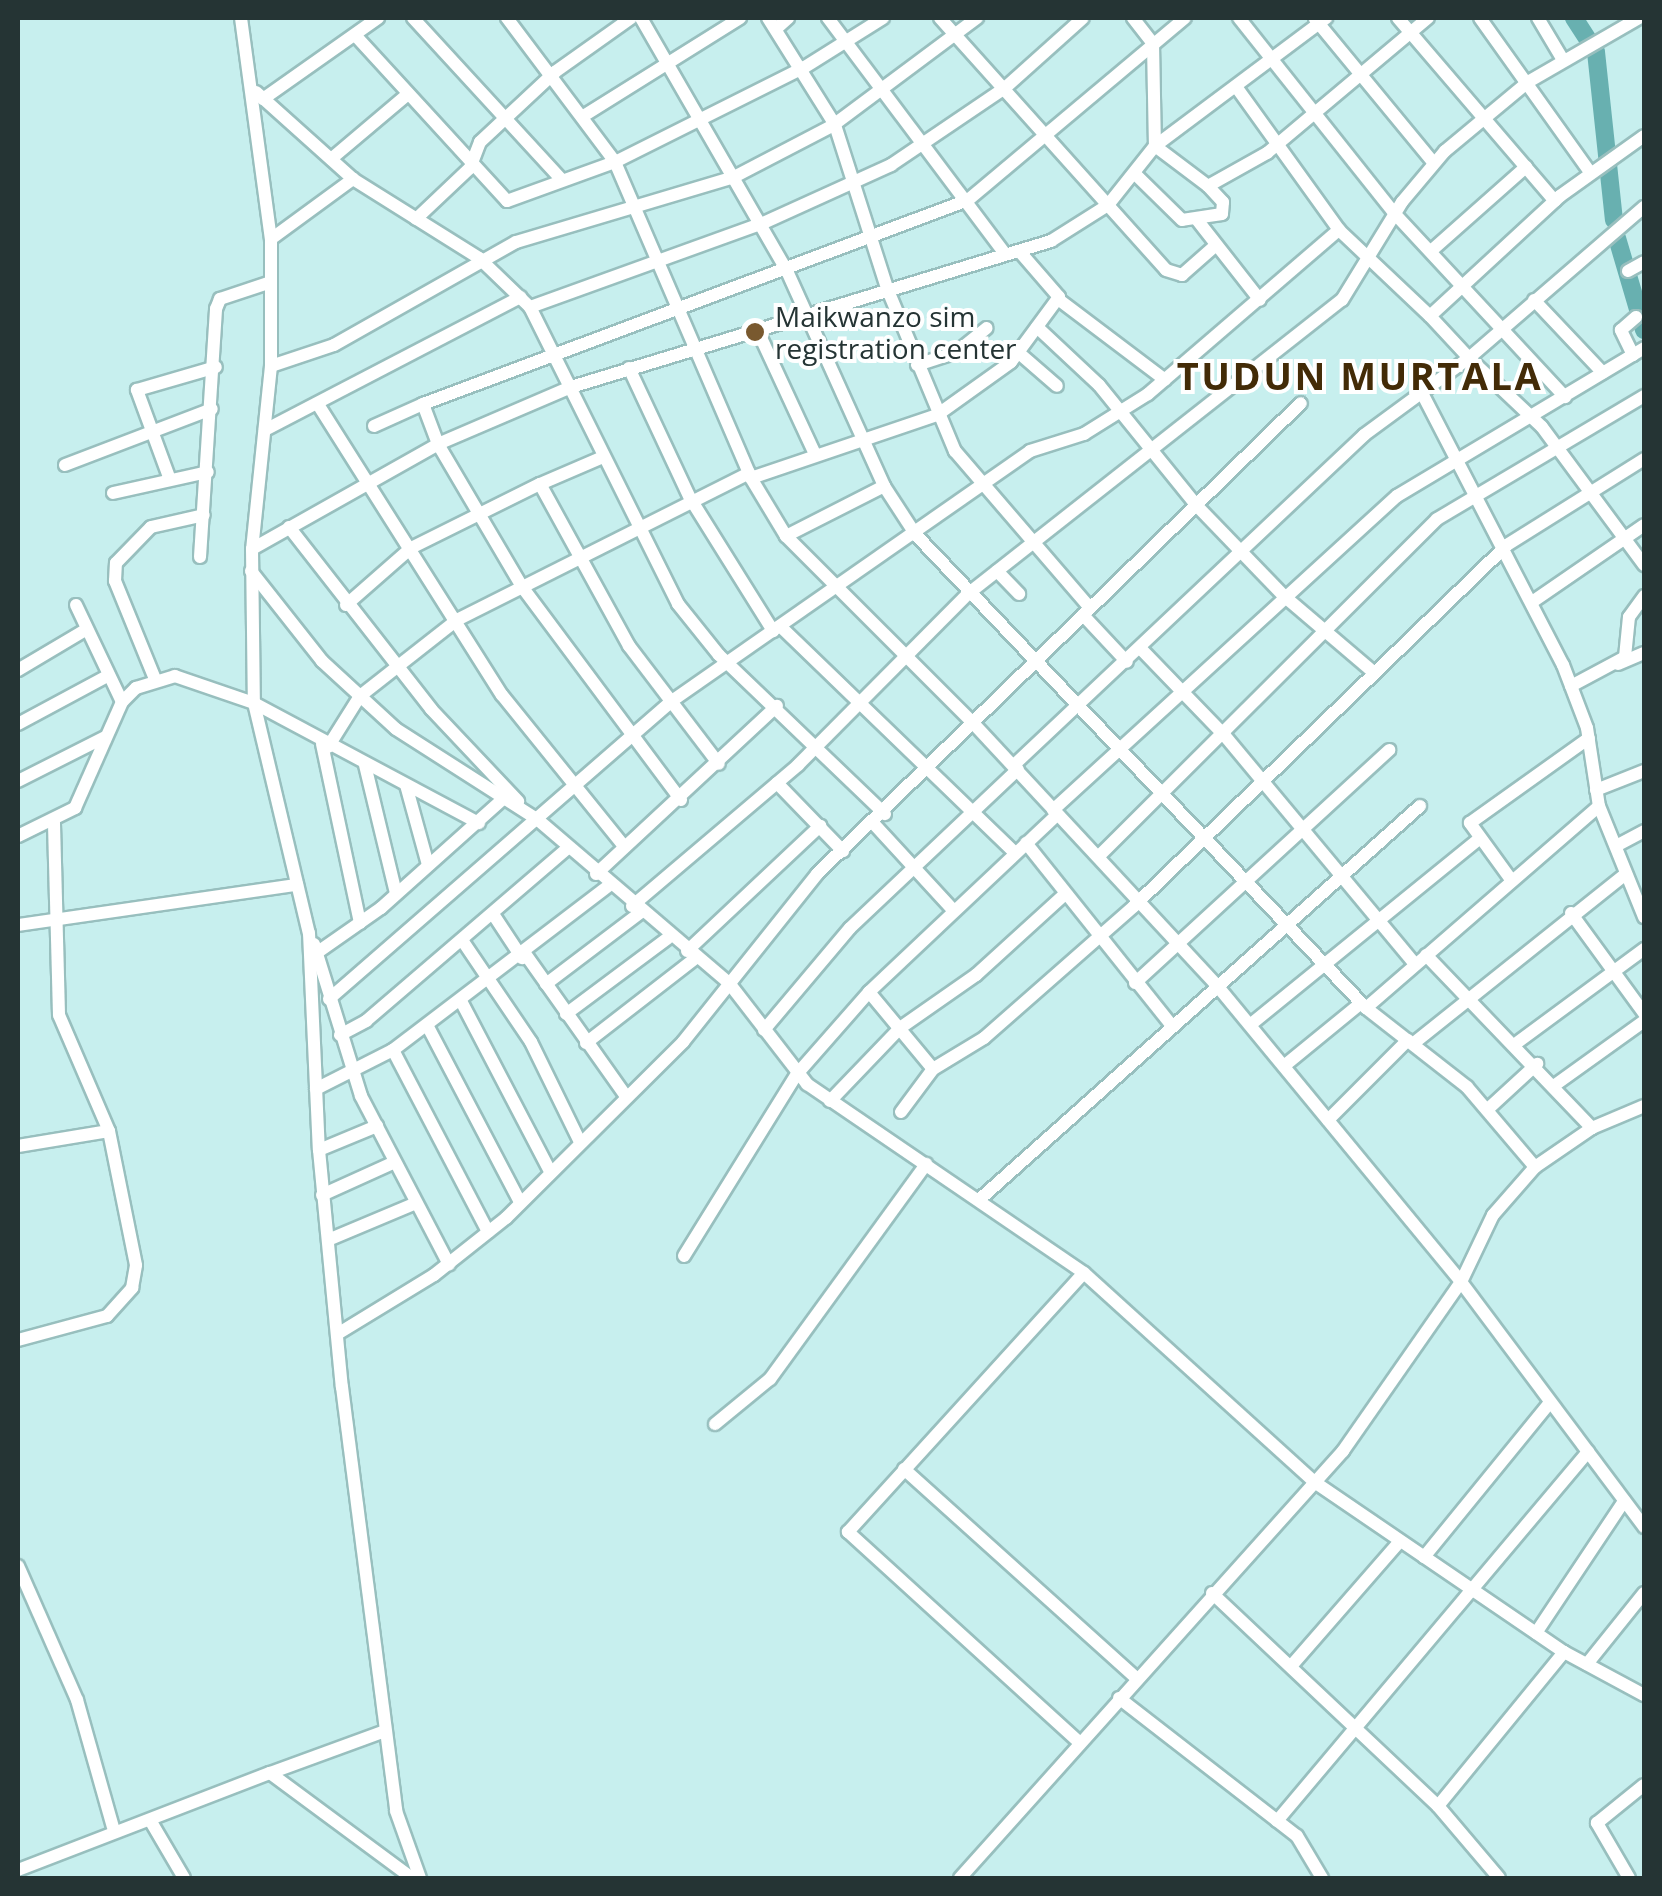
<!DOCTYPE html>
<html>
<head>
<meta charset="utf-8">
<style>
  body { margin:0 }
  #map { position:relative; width:1662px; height:1896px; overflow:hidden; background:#c7efee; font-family:"Open Sans",sans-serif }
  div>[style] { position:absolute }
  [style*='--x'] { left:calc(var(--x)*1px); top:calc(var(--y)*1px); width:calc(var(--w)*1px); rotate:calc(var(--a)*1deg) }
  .river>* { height:18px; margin:-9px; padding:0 9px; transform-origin:9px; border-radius:9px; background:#68b0b0 }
  .roads { filter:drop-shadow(2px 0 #98bfbe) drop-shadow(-2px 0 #98bfbe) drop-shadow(0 2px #98bfbe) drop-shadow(0 -2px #98bfbe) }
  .minor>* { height:12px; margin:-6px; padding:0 6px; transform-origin:6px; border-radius:6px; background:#fff }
  .dots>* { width:28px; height:28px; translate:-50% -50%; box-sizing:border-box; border:5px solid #fff; border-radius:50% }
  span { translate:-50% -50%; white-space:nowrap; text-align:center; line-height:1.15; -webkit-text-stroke:8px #fff; paint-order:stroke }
  .poi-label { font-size:28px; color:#253434 }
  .left { translate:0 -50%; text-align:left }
  .district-label { font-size:38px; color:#432b07; font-weight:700; letter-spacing:2.5px }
  .frame { position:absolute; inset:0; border:20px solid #253434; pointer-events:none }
</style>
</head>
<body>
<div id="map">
  <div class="river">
    <i style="--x:1574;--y:18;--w:40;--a:57.1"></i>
    <i style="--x:1596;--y:52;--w:169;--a:83.9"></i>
    <i style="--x:1617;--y:238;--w:96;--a:73.6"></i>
  </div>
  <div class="roads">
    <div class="minor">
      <i style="--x:241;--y:18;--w:223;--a:82.3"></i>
      <i style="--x:271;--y:239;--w:127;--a:90"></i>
      <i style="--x:271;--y:366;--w:184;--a:95.9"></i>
      <i style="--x:252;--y:549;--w:154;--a:89.3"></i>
      <i style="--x:254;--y:703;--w:236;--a:76.6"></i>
      <i style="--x:309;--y:933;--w:217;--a:87.4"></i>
      <i style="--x:319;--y:1150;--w:238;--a:84.5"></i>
      <i style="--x:342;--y:1387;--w:427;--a:82.7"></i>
      <i style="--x:396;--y:1811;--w:71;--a:70.3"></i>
      <i style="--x:413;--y:18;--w:219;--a:47.4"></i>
      <i style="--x:507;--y:18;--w:180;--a:53.1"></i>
      <i style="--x:615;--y:162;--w:344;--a:66.7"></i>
      <i style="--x:751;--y:478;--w:68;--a:58.9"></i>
      <i style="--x:786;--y:536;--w:266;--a:45"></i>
      <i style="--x:974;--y:724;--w:360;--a:47.1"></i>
      <i style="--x:1219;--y:988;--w:381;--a:50.5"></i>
      <i style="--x:1461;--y:1282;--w:306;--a:53.2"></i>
      <i style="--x:641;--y:18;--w:292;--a:60"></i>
      <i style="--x:787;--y:271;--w:236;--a:65.7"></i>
      <i style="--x:884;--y:486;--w:59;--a:56.9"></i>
      <i style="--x:916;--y:535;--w:653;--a:46.43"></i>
      <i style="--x:1366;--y:1008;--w:128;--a:38"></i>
      <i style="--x:1467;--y:1087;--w:105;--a:49.6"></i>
      <i style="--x:768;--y:18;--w:126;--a:57.9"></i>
      <i style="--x:835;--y:125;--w:171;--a:72.3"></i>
      <i style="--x:887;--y:288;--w:177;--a:67.4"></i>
      <i style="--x:955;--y:451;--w:207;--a:49.3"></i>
      <i style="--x:828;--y:18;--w:293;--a:53.1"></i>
      <i style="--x:940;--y:18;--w:338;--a:48.1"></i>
      <i style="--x:1166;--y:270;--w:17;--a:17"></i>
      <i style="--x:1182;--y:275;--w:45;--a:-41.4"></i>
      <i style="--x:1133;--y:18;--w:33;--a:52"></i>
      <i style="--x:1153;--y:44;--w:102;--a:88.9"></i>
      <i style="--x:1155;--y:146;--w:66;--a:37"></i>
      <i style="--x:1208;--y:186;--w:22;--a:47"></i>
      <i style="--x:1223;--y:202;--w:12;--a:95"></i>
      <i style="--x:1222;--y:214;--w:40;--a:171.5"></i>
      <i style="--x:1182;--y:220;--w:66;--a:-135.6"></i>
      <i style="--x:1239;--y:18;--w:251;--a:51.5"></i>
      <i style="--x:1395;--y:214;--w:250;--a:47.1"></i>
      <i style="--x:1398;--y:18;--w:241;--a:49.4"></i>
      <i style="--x:1480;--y:18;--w:189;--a:54.5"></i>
      <i style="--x:1538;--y:18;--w:49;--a:59.2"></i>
      <i style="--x:1315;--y:19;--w:185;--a:50.5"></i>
      <i style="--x:777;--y:28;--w:15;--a:-42"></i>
      <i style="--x:355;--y:35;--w:225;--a:47.5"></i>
      <i style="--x:507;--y:201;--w:115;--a:-19.9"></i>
      <i style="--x:615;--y:162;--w:212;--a:-26.6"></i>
      <i style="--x:805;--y:67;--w:92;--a:-32.1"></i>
      <i style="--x:1237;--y:88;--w:175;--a:54.3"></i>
      <i style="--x:1339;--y:230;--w:125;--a:43.4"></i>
      <i style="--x:1430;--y:316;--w:177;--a:-42.7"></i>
      <i style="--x:1560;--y:196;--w:103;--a:-35.5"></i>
      <i style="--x:256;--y:92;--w:130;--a:41.9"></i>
      <i style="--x:353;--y:179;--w:149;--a:32.1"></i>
      <i style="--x:479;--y:258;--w:71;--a:43.9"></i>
      <i style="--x:530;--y:307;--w:332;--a:63.5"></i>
      <i style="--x:678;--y:604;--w:65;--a:51.2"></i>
      <i style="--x:719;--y:655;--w:230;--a:43.8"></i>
      <i style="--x:263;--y:99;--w:141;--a:-35.2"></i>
      <i style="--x:585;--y:115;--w:183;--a:-32"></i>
      <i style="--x:331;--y:159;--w:101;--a:-40.2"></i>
      <i style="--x:1208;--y:186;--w:68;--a:-29.2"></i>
      <i style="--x:1267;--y:153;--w:210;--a:-40"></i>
      <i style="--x:416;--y:219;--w:74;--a:-43.4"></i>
      <i style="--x:470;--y:168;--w:28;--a:-69"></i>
      <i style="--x:480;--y:142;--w:103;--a:-43"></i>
      <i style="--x:555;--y:72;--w:93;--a:-35.4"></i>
      <i style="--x:1198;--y:221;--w:100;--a:51.9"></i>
      <i style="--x:271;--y:239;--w:102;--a:-36.2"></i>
      <i style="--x:1431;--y:251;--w:127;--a:-41.5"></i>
      <i style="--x:1628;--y:271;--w:18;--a:-29"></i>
      <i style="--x:1058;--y:299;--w:134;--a:37.1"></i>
      <i style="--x:1534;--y:300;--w:100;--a:46.6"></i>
      <i style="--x:530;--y:307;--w:245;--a:-19.8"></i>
      <i style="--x:761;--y:224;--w:143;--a:-24.4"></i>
      <i style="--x:891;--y:165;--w:139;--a:-34.1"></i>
      <i style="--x:1006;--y:87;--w:103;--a:-41.9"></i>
      <i style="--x:1430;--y:316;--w:57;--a:47.1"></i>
      <i style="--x:1469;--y:358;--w:231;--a:-40.8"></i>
      <i style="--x:756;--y:327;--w:140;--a:65.1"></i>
      <i style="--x:1037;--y:327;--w:85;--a:43.1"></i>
      <i style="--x:1099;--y:385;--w:156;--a:51"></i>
      <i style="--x:1197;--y:506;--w:125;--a:46"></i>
      <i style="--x:1284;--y:596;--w:116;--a:40.4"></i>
      <i style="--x:1019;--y:353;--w:50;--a:41"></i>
      <i style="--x:1633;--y:355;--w:28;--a:-116"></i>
      <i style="--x:1621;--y:330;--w:20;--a:-41"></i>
      <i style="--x:917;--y:365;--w:42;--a:-18"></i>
      <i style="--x:957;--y:352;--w:38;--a:-39"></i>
      <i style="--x:271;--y:366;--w:66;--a:-18.4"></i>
      <i style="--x:334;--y:345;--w:209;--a:-29.5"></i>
      <i style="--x:516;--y:242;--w:227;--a:-16.6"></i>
      <i style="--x:734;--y:177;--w:110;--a:-27.5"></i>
      <i style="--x:832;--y:126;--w:181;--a:-36.7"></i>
      <i style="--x:629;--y:368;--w:144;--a:64.9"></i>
      <i style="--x:690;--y:498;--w:157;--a:58"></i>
      <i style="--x:1423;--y:395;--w:304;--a:62.6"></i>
      <i style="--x:1563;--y:665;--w:67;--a:69.1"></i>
      <i style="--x:1587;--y:728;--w:79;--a:81.3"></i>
      <i style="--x:1599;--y:806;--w:120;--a:67.9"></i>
      <i style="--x:319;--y:406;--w:342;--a:57.7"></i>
      <i style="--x:502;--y:695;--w:194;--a:51.1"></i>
      <i style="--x:374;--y:426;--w:54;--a:-24.2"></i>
      <i style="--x:265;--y:430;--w:288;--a:-27.5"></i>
      <i style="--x:603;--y:457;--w:69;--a:156.8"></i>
      <i style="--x:540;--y:484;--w:185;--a:61.2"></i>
      <i style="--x:629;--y:646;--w:148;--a:52.7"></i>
      <i style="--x:65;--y:465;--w:157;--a:-20.9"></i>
      <i style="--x:169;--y:477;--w:93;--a:-110.2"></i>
      <i style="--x:137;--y:390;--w:82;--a:-16.2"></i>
      <i style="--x:751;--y:478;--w:196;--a:-18.7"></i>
      <i style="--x:937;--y:415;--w:91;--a:-35.6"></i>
      <i style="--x:1011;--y:362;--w:81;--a:-53.6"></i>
      <i style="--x:1059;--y:297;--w:60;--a:-130.9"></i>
      <i style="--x:113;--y:493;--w:97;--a:-12.5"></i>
      <i style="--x:289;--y:527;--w:231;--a:52"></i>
      <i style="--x:431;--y:709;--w:127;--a:46.6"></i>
      <i style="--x:786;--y:536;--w:110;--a:-27"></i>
      <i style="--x:252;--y:549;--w:214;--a:-29.4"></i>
      <i style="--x:438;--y:444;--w:145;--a:-23.2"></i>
      <i style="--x:571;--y:387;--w:502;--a:-16.92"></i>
      <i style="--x:1051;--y:241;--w:67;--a:-32.3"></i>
      <i style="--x:1108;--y:205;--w:75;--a:-51.5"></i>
      <i style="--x:1155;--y:146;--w:214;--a:-36.8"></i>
      <i style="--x:200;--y:557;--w:249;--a:-86.3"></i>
      <i style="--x:216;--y:309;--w:11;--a:-68"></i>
      <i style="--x:220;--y:299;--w:51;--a:-18.4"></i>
      <i style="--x:251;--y:571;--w:115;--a:51.7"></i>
      <i style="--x:322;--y:661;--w:100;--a:42.6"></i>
      <i style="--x:396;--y:729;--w:167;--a:32.6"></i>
      <i style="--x:537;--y:819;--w:253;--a:40.5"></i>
      <i style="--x:729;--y:983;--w:128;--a:52.3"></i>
      <i style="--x:807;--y:1084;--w:335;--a:34.3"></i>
      <i style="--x:1084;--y:1273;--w:309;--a:42.2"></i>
      <i style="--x:1313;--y:1481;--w:304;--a:34.3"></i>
      <i style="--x:1564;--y:1652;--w:91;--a:28.3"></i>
      <i style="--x:997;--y:571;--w:32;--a:46"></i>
      <i style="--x:1535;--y:600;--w:132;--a:-34.5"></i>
      <i style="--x:76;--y:605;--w:107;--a:64.6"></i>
      <i style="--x:346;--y:605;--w:86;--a:-41.2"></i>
      <i style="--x:411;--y:548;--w:144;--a:-26.4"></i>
      <i style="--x:1083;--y:615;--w:64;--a:46.9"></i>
      <i style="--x:780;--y:626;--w:327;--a:44"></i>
      <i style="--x:1141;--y:649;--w:121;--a:46"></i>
      <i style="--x:1225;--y:736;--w:297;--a:50.2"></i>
      <i style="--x:1618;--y:664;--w:28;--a:-23"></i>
      <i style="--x:18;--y:670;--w:80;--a:-30.7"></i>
      <i style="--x:155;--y:679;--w:106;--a:-112.2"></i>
      <i style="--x:115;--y:581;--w:18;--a:-87"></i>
      <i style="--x:116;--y:563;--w:50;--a:-45.8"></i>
      <i style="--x:151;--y:527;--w:54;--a:-12.8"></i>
      <i style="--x:1571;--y:686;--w:61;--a:-28.2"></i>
      <i style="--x:1625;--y:657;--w:40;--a:-84.3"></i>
      <i style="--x:1629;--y:617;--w:26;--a:-54"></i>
      <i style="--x:18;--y:724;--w:103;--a:-28.3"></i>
      <i style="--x:322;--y:744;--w:183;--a:78"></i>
      <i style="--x:328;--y:747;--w:60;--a:-57.9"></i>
      <i style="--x:360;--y:696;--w:123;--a:-38.1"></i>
      <i style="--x:457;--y:620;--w:327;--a:-26.7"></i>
      <i style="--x:365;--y:765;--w:132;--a:76.4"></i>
      <i style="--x:1014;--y:765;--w:481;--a:-43.3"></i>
      <i style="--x:1364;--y:435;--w:130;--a:-36.3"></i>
      <i style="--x:1469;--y:358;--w:100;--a:43.4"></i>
      <i style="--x:1542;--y:427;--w:172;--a:53.5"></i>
      <i style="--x:18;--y:781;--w:97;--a:-26.8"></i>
      <i style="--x:777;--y:783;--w:95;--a:45.9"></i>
      <i style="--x:406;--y:785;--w:83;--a:74.6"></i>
      <i style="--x:1596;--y:790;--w:52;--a:-21.6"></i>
      <i style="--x:681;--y:800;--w:268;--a:-126.7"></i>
      <i style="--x:521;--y:585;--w:164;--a:-120.5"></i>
      <i style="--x:438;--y:444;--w:43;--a:-110.6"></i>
      <i style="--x:423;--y:404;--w:582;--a:-20.52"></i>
      <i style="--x:968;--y:200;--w:283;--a:-40"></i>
      <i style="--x:1053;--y:810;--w:466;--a:-42.4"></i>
      <i style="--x:1397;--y:496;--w:288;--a:-30.9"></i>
      <i style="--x:874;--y:824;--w:118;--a:47.4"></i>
      <i style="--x:18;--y:836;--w:64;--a:-26.2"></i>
      <i style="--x:75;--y:808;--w:116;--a:-66.1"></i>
      <i style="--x:122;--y:702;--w:20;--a:-45"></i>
      <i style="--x:136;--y:688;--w:41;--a:-17.1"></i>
      <i style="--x:175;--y:676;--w:83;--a:18.9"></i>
      <i style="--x:254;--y:703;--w:255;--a:28.1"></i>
      <i style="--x:1026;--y:843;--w:234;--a:51.4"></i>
      <i style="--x:1616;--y:846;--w:32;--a:-28"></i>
      <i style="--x:1099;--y:856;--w:477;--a:-44.9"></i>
      <i style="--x:1437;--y:519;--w:241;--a:-30.7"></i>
      <i style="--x:596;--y:874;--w:247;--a:-42.9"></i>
      <i style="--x:1512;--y:881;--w:72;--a:-125.9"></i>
      <i style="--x:1470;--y:823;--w:146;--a:-35.5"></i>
      <i style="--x:632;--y:906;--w:218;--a:-40.3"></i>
      <i style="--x:798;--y:765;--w:243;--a:-45.2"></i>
      <i style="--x:969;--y:593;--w:474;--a:-38.2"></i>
      <i style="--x:1342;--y:300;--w:115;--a:-58.5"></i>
      <i style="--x:1402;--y:202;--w:67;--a:-49.9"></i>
      <i style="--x:1445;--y:151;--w:108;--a:-39.7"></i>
      <i style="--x:1528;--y:82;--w:128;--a:-30"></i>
      <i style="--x:1571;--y:913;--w:124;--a:53.9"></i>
      <i style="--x:493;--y:914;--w:53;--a:56.6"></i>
      <i style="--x:18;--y:925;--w:282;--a:-8.2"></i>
      <i style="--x:462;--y:940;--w:123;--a:55.9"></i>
      <i style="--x:531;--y:1042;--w:109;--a:63.9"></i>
      <i style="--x:314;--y:944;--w:159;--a:72.8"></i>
      <i style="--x:361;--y:1096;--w:190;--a:62.4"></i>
      <i style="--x:687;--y:951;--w:183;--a:-43.2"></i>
      <i style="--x:318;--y:952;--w:77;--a:-34.9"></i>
      <i style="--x:381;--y:908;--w:166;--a:-41.8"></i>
      <i style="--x:526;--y:955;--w:173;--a:54.7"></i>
      <i style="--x:1426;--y:955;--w:240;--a:46.2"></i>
      <i style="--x:1135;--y:983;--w:345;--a:-42.5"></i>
      <i style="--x:546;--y:984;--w:118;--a:-37.1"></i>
      <i style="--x:869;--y:992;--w:100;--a:50.3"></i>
      <i style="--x:329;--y:999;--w:451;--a:-41"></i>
      <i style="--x:669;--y:703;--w:440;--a:-34.9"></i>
      <i style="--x:1030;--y:451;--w:57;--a:-17.5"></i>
      <i style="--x:1084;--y:434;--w:75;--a:-32"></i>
      <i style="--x:1148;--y:394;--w:252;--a:-40.7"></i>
      <i style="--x:461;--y:1001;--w:192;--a:62.4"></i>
      <i style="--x:1366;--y:1008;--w:308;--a:-40.9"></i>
      <i style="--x:566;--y:1014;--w:127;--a:-36.7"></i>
      <i style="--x:427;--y:1025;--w:200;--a:62.3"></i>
      <i style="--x:1250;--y:1025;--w:294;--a:-39.1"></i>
      <i style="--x:764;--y:1030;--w:133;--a:-49.9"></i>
      <i style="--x:850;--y:928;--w:231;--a:-43.4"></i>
      <i style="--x:340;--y:1035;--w:30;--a:-28"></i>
      <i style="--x:366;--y:1021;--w:265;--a:-40.6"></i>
      <i style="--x:1518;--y:1042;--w:157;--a:-36.4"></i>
      <i style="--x:586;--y:1043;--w:140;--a:-37.8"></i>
      <i style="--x:1414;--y:1043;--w:268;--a:-38.6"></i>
      <i style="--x:393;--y:1050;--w:205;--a:62.4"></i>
      <i style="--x:1284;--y:1066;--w:99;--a:-39.3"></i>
      <i style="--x:1555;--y:1085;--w:110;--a:-35.7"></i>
      <i style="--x:316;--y:1089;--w:86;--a:-26.9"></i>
      <i style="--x:393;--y:1050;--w:270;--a:-37.3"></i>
      <i style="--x:830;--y:1101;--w:101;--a:-46.2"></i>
      <i style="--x:900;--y:1028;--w:93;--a:-34.9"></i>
      <i style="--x:976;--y:975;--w:120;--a:-42.3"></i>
      <i style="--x:1488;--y:1109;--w:67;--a:-42.6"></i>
      <i style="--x:901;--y:1112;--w:54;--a:-53.3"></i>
      <i style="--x:933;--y:1069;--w:60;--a:-31.3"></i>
      <i style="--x:984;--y:1038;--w:200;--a:-41.3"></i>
      <i style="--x:1134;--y:906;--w:519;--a:-44.06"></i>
      <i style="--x:1507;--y:545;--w:162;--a:-32.1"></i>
      <i style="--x:1328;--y:1120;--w:113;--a:-45"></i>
      <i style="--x:18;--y:1146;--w:92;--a:-9.4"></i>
      <i style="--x:319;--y:1150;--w:63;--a:-22.5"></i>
      <i style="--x:322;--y:1195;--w:80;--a:-24.3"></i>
      <i style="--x:980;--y:1199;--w:590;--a:-41.77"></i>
      <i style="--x:328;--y:1240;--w:95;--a:-22.8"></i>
      <i style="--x:684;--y:1256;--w:214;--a:-58.2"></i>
      <i style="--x:797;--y:1074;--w:109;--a:-48.7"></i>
      <i style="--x:869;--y:992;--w:258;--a:-43.3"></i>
      <i style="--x:339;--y:1333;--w:111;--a:-31.4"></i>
      <i style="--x:434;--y:1275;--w:92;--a:-38.4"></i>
      <i style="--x:506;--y:1218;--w:250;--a:-44.8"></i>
      <i style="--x:683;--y:1042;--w:215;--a:-51.4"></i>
      <i style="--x:817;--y:874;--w:675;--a:-44.22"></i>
      <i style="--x:18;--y:1340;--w:92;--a:-15.1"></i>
      <i style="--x:107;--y:1316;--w:38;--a:-48"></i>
      <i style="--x:132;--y:1288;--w:23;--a:-80"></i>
      <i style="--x:136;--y:1265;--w:137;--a:-101.4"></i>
      <i style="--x:109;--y:1131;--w:126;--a:-113.3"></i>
      <i style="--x:59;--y:1015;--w:194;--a:-91.5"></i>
      <i style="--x:715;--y:1424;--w:71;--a:-39.3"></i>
      <i style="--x:770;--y:1379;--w:266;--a:-54"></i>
      <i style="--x:904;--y:1469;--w:312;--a:42"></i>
      <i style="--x:1424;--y:1557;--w:198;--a:-50.8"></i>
      <i style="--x:18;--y:1566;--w:146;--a:66.2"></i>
      <i style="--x:77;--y:1700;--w:132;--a:74.2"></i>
      <i style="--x:1212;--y:1593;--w:311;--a:43.3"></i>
      <i style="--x:1438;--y:1806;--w:94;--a:49.7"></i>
      <i style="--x:1536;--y:1633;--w:159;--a:-56.3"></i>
      <i style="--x:1587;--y:1664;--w:91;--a:-51.2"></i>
      <i style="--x:1292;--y:1665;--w:164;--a:-48.9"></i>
      <i style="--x:1119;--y:1698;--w:225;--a:37.8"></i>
      <i style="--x:1297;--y:1836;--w:49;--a:59.2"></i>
      <i style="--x:1080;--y:1743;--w:314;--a:-137.7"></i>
      <i style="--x:848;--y:1532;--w:350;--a:-47.7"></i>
      <i style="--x:270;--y:1773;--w:122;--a:-20.1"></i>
      <i style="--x:1438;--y:1806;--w:199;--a:-50.7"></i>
      <i style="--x:150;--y:1820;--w:67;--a:59.6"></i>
      <i style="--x:1277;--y:1821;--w:483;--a:-49.9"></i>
      <i style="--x:18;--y:1870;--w:270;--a:-21.1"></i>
      <i style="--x:270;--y:1773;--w:177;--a:36.5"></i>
      <i style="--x:960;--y:1878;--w:574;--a:-48.11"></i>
      <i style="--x:1343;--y:1451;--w:206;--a:-55.1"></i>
      <i style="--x:1461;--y:1282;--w:74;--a:-64.5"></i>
      <i style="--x:1493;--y:1215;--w:64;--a:-48.8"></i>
      <i style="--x:1535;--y:1167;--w:69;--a:-34.4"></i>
      <i style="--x:1592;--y:1128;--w:56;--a:-22.9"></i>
      <i style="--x:1629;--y:1878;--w:64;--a:-120.2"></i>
      <i style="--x:1597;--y:1823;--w:60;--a:-39"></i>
    </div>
  </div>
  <div class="dots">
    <i style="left:755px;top:332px;background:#79592f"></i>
  </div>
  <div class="poi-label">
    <span class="left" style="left:775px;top:332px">Maikwanzo sim<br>registration center</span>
  </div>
  <div class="district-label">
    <span style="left:1360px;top:376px">TUDUN MURTALA</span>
  </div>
  <div class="frame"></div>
</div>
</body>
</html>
